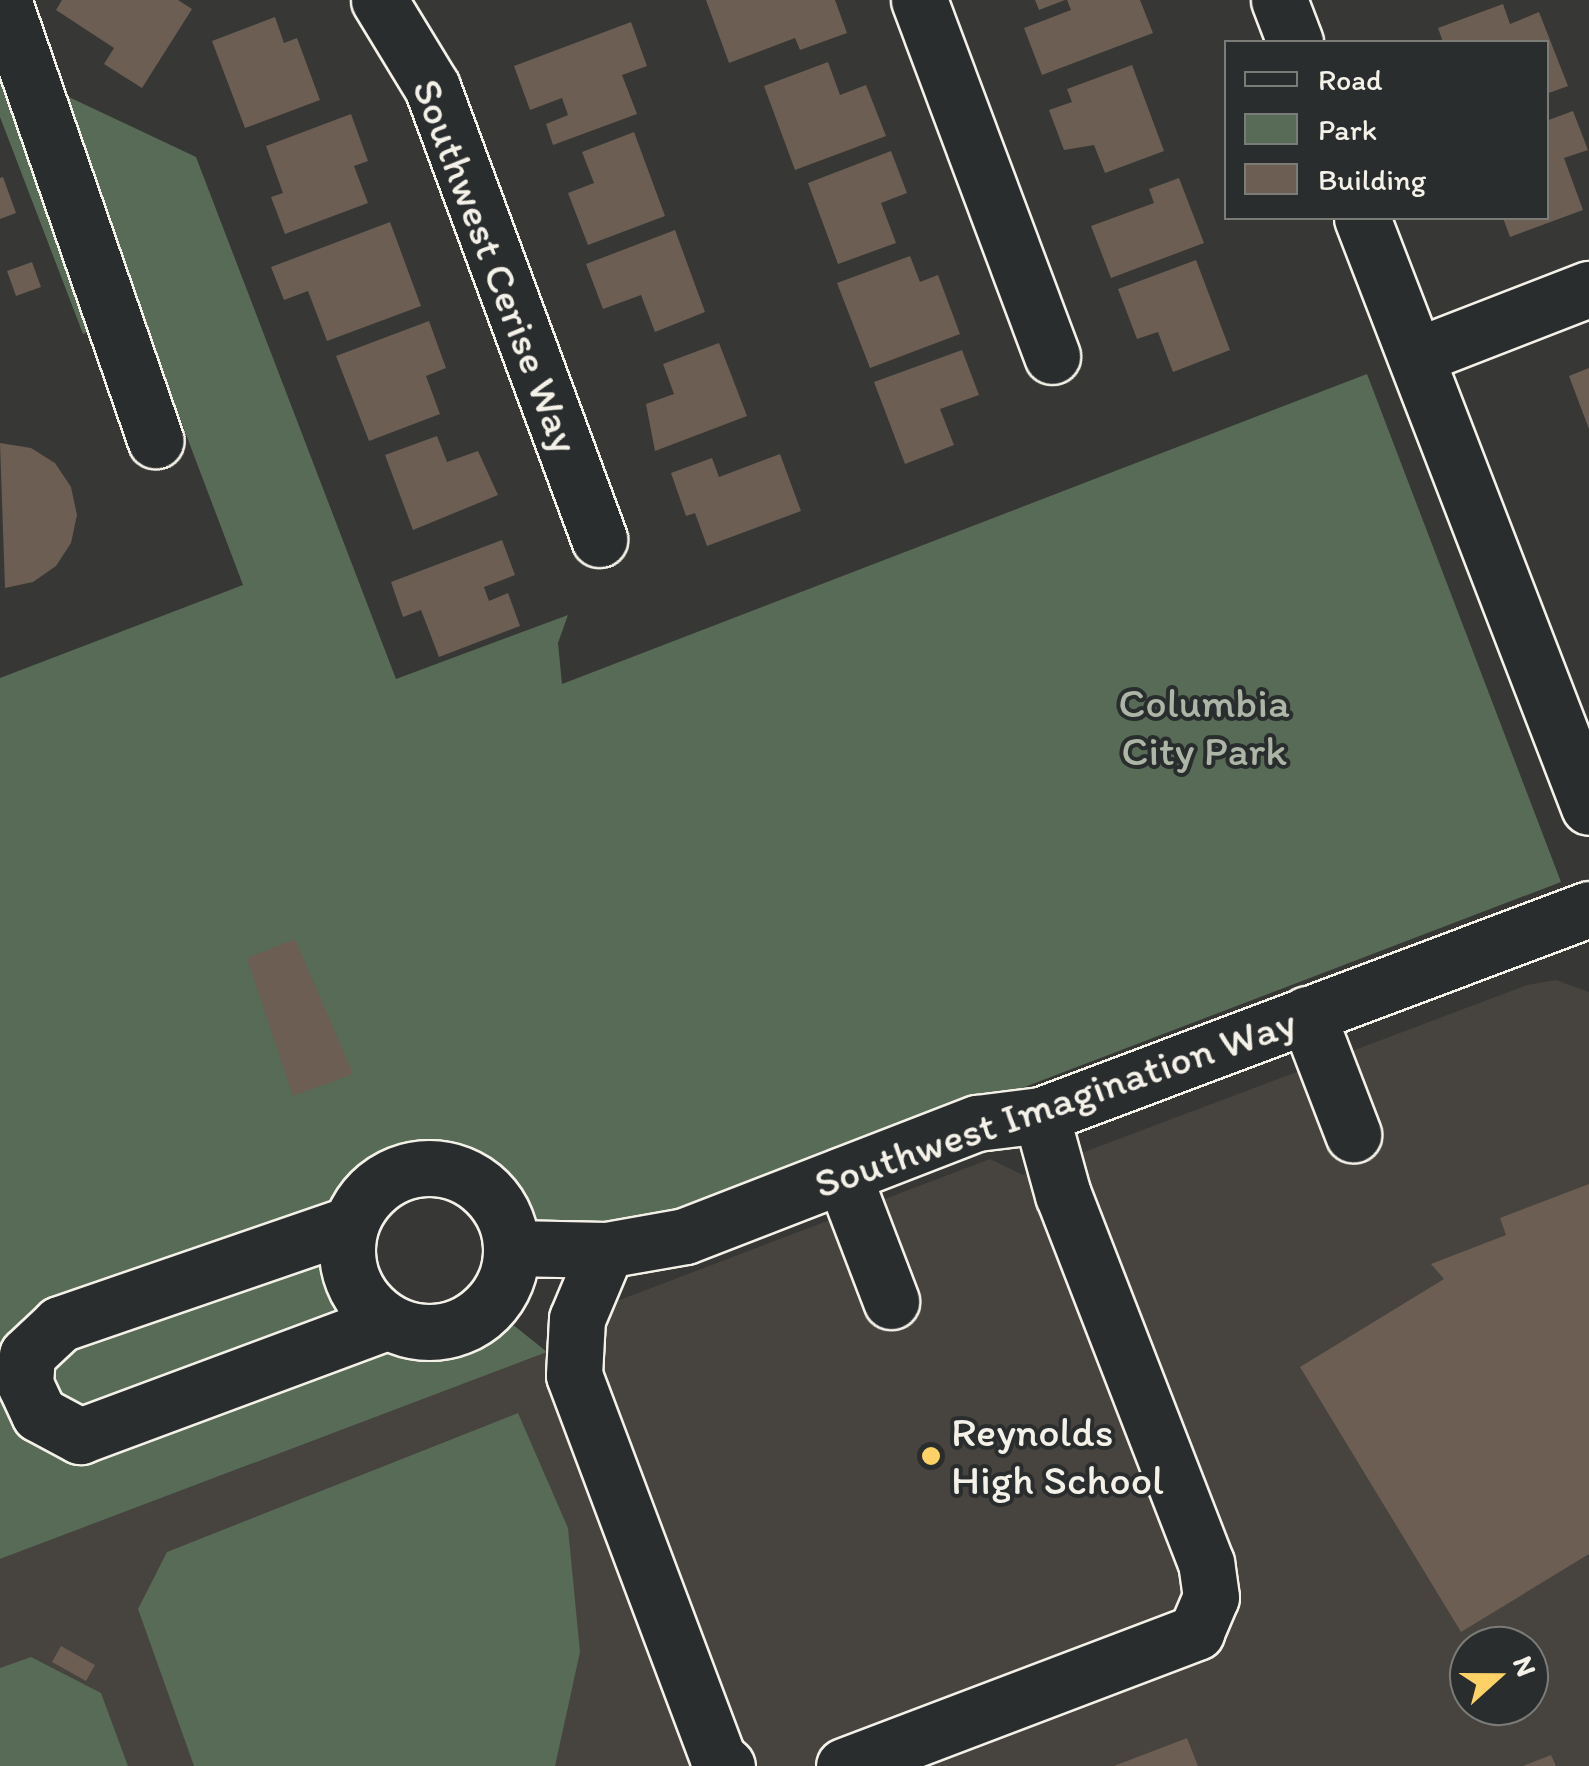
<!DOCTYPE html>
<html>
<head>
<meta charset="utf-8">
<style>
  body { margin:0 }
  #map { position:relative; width:1589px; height:1766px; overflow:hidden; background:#373735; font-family:Itim,sans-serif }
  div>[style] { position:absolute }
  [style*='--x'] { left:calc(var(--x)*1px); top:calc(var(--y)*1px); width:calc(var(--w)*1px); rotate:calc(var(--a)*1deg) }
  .built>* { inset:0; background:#47433e }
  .green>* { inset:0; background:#576b56 }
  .building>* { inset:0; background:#6c5e52 }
  .roads { filter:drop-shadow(2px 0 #f4f1e8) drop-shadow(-2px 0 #f4f1e8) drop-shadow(0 2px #f4f1e8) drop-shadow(0 -2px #f4f1e8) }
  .minor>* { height:55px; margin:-27.5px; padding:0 27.5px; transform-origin:27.5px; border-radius:27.5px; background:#2a2d2e }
  .minor>.ring { margin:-27.5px; padding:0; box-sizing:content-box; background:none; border:55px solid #2a2d2e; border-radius:50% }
  .major>* { height:55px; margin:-27.5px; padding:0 27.5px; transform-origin:27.5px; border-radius:27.5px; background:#2a2d2e }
  .dots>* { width:28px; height:28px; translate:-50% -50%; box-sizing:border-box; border:5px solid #2a2d2e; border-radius:50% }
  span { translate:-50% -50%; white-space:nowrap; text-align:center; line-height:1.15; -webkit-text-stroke:8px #2a2d2e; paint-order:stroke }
  .street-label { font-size:42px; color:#f4f1e8 }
  .park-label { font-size:42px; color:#adb5a6 }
  .poi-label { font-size:42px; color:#f4f1e8 }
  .left { translate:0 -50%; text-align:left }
  .legend { position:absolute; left:1224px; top:40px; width:325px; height:180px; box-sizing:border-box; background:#2a2d2e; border:2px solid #7b7b78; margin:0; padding:12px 18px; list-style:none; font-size:30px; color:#f4f1e8 }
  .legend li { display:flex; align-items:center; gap:20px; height:50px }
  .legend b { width:50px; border:2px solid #7b7b78 }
  .north { position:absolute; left:1449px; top:1626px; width:100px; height:100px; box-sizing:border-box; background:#2a2d2e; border:2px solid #7b7b78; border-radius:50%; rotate:69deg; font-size:28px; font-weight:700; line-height:40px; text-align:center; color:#f4f1e8 }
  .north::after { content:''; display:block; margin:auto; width:35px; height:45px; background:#ffd166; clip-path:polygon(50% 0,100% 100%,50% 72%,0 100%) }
</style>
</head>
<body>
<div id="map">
  <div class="built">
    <i style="clip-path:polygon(evenodd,1556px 980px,1589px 992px,1589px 1766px,0 1766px,0 1559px,546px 1352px,617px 1301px,990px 1159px,1023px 1175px,1527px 985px,1556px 980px,1469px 1646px,1529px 1646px,1529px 1706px,1469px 1706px,1469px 1646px)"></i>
  </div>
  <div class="green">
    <i style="clip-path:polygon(0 0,54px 90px,196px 157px,396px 679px,568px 615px,558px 643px,562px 684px,1367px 374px,1561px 882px,734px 1198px,614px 1225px,537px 1224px,488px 1165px,446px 1143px,400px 1148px,365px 1168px,326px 1207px,313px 1242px,335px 1314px,368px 1345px,394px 1356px,456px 1354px,507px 1320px,547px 1352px,0 1559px,0 678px,243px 585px,140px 313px,83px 334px,0 117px)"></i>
    <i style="clip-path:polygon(518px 1413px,568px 1528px,580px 1652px,555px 1766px,194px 1766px,138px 1609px,167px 1552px)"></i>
    <i style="clip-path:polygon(31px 1657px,101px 1693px,128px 1766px,0 1766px,0 1668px)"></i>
  </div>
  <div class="building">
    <i style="clip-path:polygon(62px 0,178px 0,192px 9px,142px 88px,104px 64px,114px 48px,56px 10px)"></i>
    <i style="clip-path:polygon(706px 0,835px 0,847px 33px,800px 50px,795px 38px,729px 63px)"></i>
    <i style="clip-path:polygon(1035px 0,1065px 0,1039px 10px)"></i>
    <i style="clip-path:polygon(1067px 0,1140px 0,1153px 33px,1042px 75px,1024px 28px,1071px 10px)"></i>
    <i style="clip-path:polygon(1503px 4px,1510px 24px,1539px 12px,1568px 86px,1546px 94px,1546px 42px,1443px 42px,1438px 28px)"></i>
    <i style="clip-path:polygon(275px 17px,284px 43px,297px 38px,320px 100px,245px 128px,212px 41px)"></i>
    <i style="clip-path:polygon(631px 22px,647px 66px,622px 75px,637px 114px,553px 145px,546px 124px,568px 115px,562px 98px,530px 110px,514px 66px)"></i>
    <i style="clip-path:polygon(828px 62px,840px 95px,866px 85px,886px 136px,795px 170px,764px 86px)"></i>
    <i style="clip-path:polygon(1132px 65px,1164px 151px,1105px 173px,1094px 145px,1064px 150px,1049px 110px,1072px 102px,1067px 89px)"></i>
    <i style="clip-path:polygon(1573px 111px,1588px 150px,1564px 158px,1583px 210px,1510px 237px,1503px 218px,1546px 218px,1546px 121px)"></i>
    <i style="clip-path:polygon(351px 114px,368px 161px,354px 166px,368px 203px,285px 234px,271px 197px,283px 193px,266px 146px)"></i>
    <i style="clip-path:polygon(634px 132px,665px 216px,588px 245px,568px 193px,594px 183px,582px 152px)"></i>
    <i style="clip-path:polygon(891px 151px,907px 193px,881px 203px,896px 243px,838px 264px,808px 183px)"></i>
    <i style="clip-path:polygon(3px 177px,16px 213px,0 219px,0 178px)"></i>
    <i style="clip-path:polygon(1179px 178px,1204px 243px,1111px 278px,1091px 226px,1154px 203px,1149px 189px)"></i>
    <i style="clip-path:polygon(390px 222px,421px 306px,327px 341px,308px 291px,284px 300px,271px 267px)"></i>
    <i style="clip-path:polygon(675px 230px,705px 312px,655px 332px,641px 295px,603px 309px,586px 264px)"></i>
    <i style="clip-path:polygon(910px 256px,920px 282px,938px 275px,960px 334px,870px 368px,837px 283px)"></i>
    <i style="clip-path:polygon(1196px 260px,1230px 350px,1173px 372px,1158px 332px,1137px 339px,1118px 289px)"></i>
    <i style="clip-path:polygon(32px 262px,41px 287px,16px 296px,7px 271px)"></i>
    <i style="clip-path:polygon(429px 321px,446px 368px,426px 376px,440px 414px,369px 441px,336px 356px)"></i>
    <i style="clip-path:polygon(719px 343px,747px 416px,655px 451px,646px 404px,674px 394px,663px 364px)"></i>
    <i style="clip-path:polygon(962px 350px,979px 395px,940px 409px,954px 445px,905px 464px,874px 382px)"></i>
    <i style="clip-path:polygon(1589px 368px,1589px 429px,1569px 376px)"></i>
    <i style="clip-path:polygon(437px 436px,447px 462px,478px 451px,498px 495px,413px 530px,385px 455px)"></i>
    <i style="clip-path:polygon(0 443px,31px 448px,55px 463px,71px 487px,77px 515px,71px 543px,56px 566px,33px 582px,5px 588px)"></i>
    <i style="clip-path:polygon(780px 454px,801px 511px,707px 546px,695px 513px,686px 516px,671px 473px,712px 458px,719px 477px)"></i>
    <i style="clip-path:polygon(502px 540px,515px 575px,484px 587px,489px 601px,508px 593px,520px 626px,439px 657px,421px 610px,403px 617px,391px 582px)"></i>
    <i style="clip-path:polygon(295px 939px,353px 1074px,293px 1096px,247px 958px)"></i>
    <i style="clip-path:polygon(1589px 1184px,1589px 1554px,1461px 1632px,1300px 1367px,1444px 1279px,1431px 1264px,1506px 1235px,1500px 1218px)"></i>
    <i style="clip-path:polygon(61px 1646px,95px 1665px,86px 1681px,52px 1662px)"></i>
    <i style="clip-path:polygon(1187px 1738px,1198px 1766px,1114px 1766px)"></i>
    <i style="clip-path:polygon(1551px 1755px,1556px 1766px,1523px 1766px)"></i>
  </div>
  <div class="roads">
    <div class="minor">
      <i style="--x:3;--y:0;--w:466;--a:70.9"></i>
      <i style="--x:379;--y:0;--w:102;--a:58.7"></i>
      <i style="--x:432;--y:87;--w:482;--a:69.7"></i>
      <i style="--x:919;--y:0;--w:380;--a:69.5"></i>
      <i style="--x:1416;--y:356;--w:186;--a:-21.2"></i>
      <i style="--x:1307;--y:1014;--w:129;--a:69"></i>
      <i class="ring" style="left:347px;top:1168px;width:109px;height:109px"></i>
      <i style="--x:843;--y:1175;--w:135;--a:69.1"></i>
      <i style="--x:350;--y:1224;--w:307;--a:161"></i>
      <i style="--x:60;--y:1324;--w:45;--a:136.8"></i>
      <i style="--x:27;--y:1355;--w:29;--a:94"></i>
      <i style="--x:25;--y:1384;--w:33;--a:65"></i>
      <i style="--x:39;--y:1414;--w:47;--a:28.2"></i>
      <i style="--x:80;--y:1436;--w:327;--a:-20.4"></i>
      <i style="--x:512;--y:1248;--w:94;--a:1.2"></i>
      <i style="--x:606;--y:1250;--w:80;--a:-10"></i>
      <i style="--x:685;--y:1236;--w:313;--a:-21.2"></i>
      <i style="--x:977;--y:1123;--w:64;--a:-7.1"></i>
      <i style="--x:1041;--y:1115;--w:585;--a:-20.6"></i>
      <i style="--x:606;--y:1250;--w:75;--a:112.8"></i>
      <i style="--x:577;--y:1319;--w:56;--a:93.1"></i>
      <i style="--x:574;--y:1375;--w:409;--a:69.4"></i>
      <i style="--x:718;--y:1758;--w:12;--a:42"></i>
      <i style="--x:844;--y:1766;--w:377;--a:-20.8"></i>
      <i style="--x:1196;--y:1632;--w:38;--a:-67"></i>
      <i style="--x:1211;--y:1597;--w:34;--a:-98"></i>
      <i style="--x:1206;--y:1563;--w:395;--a:-111.2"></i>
      <i style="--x:1063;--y:1195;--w:83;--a:-105.4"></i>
    </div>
    <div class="major">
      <i style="--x:1279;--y:0;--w:45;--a:69.1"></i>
      <i style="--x:1362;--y:218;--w:631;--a:68.92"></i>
    </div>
  </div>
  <div class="dots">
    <i style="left:931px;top:1456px;background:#ffd166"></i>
  </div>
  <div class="street-label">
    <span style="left:496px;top:266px;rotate:69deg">Southwest Cerise Way</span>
    <span style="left:1055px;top:1103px;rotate:-19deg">Southwest Imagination Way</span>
  </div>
  <div class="park-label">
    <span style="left:1204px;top:727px">Columbia<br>City Park</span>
  </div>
  <div class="poi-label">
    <span class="left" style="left:951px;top:1456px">Reynolds<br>High School</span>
  </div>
  <ul class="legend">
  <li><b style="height:12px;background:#2a2d2e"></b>Road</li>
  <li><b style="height:28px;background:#576b56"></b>Park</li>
  <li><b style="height:28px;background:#6c5e52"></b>Building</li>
  </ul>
  <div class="north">N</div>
</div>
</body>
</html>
